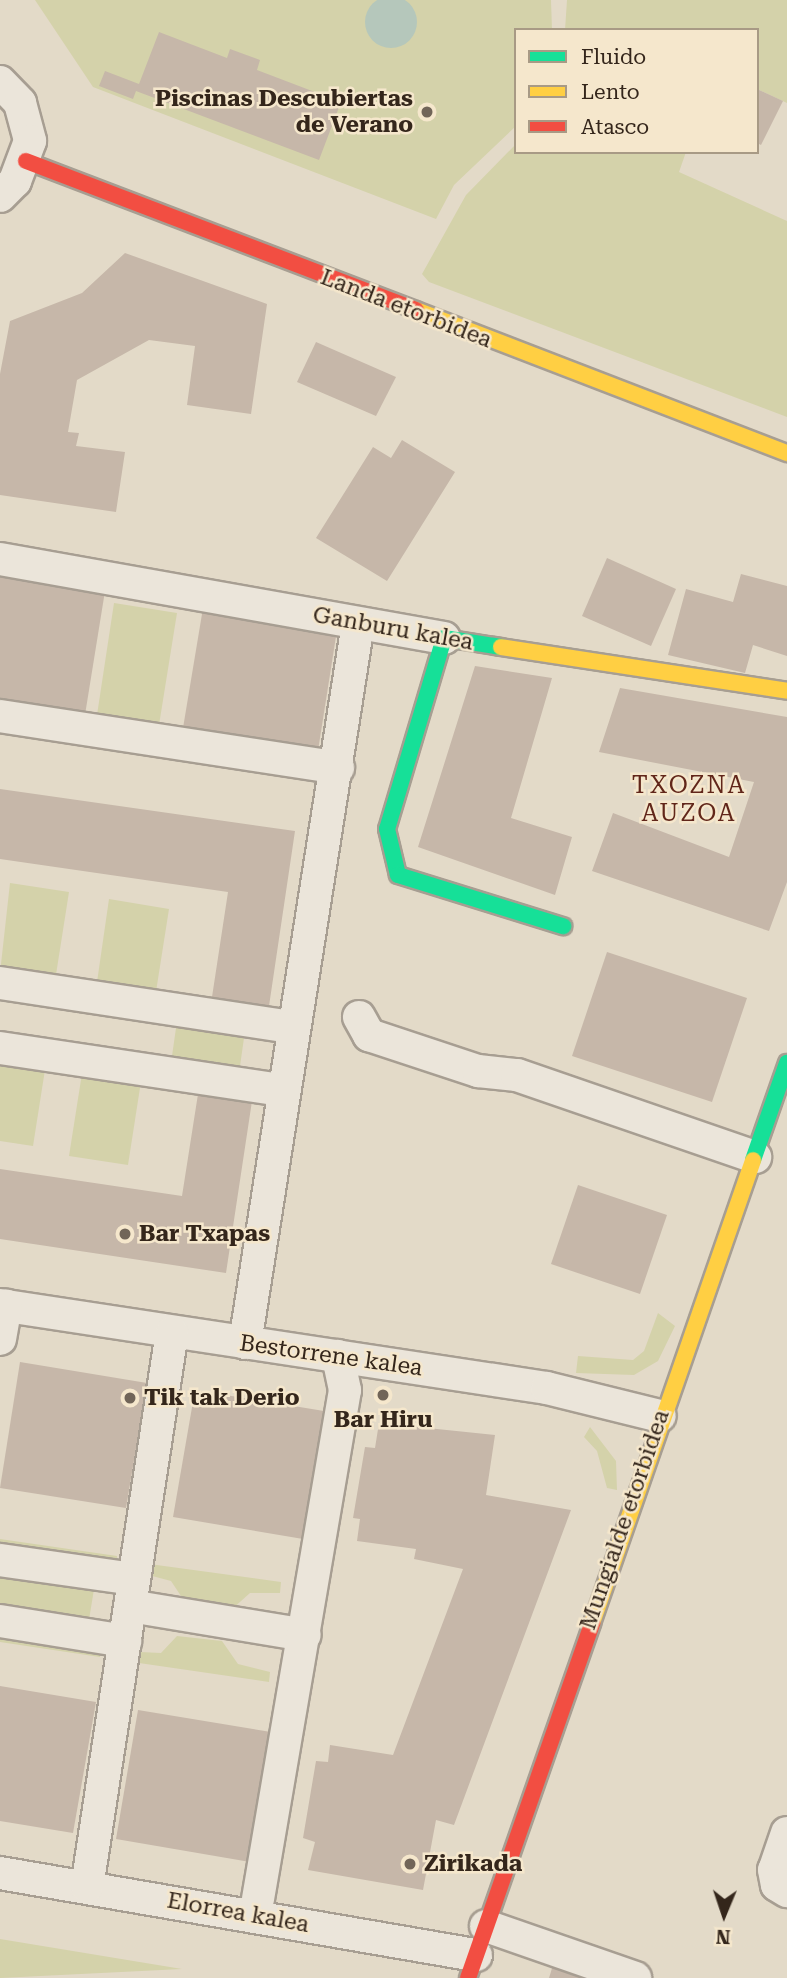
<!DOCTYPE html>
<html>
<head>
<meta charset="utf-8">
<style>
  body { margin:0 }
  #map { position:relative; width:787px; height:1978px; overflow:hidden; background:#e3dac8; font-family:"Roboto Serif",serif }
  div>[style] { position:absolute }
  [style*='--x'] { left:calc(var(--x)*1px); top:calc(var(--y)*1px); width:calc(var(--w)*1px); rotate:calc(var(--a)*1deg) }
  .green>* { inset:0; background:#d4d2aa }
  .water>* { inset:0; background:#b5c7bb }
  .round { border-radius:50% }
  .building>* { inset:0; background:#c6b7a9 }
  .roads { filter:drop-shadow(2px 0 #a79e92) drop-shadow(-2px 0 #a79e92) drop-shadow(0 2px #a79e92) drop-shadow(0 -2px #a79e92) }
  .street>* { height:32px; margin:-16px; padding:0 16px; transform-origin:16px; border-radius:16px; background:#ebe5da }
  .fast>* { height:16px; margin:-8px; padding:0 8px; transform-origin:8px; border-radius:8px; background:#16e098 }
  .slow>* { height:16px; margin:-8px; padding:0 8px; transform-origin:8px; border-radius:8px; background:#ffcf43 }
  .jam>* { height:16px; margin:-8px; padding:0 8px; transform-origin:8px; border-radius:8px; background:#f24e42 }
  .dots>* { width:19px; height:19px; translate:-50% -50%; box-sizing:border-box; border:4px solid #f5e7cc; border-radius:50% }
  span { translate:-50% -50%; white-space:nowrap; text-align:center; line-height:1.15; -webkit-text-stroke:5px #f5e7cc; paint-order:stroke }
  .poi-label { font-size:23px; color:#34261b; font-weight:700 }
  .right { translate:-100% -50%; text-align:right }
  .left { translate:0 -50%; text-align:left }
  .street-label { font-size:23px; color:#34261b }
  .neighbourhood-label { font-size:24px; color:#61261a; letter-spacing:2px }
  .legend { position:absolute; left:514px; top:28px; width:245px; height:126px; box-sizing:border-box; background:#f5e7cc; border:2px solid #a89a85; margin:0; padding:9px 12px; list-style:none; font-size:21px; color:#34261b }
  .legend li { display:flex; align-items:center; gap:14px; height:35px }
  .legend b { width:35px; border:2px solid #a89a85 }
  .north { position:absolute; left:689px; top:1880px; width:70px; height:70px; -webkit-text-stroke:5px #f5e7cc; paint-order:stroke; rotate:182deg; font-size:19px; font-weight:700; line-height:28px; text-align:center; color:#34261b }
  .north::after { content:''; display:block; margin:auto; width:24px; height:32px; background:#34261b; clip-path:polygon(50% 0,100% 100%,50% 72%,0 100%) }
</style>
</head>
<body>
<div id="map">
  <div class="green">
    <i style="clip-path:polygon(35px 0,551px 0,552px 30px,516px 30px,516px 126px,454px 185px,436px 219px,93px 87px)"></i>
    <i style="clip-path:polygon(567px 0,787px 0,787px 103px,757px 89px,757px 30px,565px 30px)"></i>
    <i style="clip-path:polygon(516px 144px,516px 152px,686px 152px,679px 172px,787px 221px,787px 417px,429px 282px,422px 274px,466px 195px)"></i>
    <i style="clip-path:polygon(114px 603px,177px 613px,159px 725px,97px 715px)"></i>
    <i style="clip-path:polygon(10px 883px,69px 892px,55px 981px,0 973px)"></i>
    <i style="clip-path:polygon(109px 899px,169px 909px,155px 998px,96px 989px)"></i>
    <i style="clip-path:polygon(177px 1021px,245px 1031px,239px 1073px,171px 1063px)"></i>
    <i style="clip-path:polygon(0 1050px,47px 1057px,33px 1146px,0 1141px)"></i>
    <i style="clip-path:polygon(83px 1067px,142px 1075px,128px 1165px,69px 1156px)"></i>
    <i style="clip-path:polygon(658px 1313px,675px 1326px,658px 1361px,634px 1375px,576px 1373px,578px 1356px,633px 1360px,644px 1351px)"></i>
    <i style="clip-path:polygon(590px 1427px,616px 1461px,617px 1490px,607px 1488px,597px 1451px,584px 1437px)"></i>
    <i style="clip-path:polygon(0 1539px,117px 1556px,116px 1568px,0 1550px)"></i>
    <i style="clip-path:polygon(142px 1563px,281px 1582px,280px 1593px,250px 1593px,231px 1610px,187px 1605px,171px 1581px,141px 1573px)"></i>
    <i style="clip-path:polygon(0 1568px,95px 1583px,88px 1626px,0 1613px)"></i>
    <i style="clip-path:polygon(0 1631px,101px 1646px,100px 1657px,0 1642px)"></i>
    <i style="clip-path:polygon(177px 1636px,222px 1641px,238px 1664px,270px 1672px,269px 1682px,139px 1663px,140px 1652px,161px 1653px)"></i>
    <i style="clip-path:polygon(0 1939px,182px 1969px,0 1978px)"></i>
  </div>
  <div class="water">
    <i class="round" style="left:365px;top:-4px;width:52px;height:52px"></i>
  </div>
  <div class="building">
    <i style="clip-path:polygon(159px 32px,227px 58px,230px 49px,260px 60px,257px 70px,341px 102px,319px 160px,136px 91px,133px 99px,99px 86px,105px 71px,139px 84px)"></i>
    <i style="clip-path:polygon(757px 89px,783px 101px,761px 145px,757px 143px)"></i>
    <i style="clip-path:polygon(125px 253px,267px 304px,251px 414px,187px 405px,195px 346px,149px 340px,77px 380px,68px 432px,79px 433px,76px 446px,125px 452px,116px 512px,0 495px,0 374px,10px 321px,82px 293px)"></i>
    <i style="clip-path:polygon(316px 342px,396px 377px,376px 416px,297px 382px)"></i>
    <i style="clip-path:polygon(402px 440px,455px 472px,387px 581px,316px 538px,373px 447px,391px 458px)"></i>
    <i style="clip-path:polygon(607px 558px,676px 589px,651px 646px,582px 616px)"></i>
    <i style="clip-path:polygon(0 574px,105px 591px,84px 721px,0 707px)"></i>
    <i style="clip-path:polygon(741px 574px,787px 586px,787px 656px,753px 645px,745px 673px,668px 655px,686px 589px,733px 602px)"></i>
    <i style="clip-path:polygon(203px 608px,337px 630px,317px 757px,182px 734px)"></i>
    <i style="clip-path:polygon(475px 666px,552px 678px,511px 818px,572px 837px,555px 895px,418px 847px)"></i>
    <i style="clip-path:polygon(620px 688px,787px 717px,787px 882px,769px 931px,592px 871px,613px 813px,729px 857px,754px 782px,599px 752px)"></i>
    <i style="clip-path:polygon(0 789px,295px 831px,269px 1006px,212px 997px,228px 892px,0 859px)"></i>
    <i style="clip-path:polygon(607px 952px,747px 998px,712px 1102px,572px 1056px)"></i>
    <i style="clip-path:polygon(198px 1094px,252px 1101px,226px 1273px,0 1239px,0 1169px,182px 1196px)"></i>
    <i style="clip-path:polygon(578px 1185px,667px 1215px,640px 1294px,551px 1264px)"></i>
    <i style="clip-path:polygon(20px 1362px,147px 1383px,126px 1508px,0 1488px)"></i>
    <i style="clip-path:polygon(195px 1390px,330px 1412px,309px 1540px,173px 1517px)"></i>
    <i style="clip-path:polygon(379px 1423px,495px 1435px,486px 1495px,571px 1510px,454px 1825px,436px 1820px,423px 1890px,308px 1870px,315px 1842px,303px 1838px,316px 1761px,328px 1762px,330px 1745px,393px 1755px,463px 1569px,414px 1559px,416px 1549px,357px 1541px,360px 1519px,353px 1518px,365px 1447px,375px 1448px)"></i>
    <i style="clip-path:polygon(0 1686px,96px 1702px,73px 1833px,0 1821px)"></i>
    <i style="clip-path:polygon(138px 1710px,277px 1733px,256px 1863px,116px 1839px)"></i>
    <i style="clip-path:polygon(553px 1965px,590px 1978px,549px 1978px)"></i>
  </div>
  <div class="roads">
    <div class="street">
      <i style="--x:0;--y:82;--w:29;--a:46"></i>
      <i style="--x:20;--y:103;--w:39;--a:75"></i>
      <i style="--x:30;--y:141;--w:43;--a:110.6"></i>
      <i style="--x:15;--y:181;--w:21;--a:135"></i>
      <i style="--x:0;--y:559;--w:451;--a:10.1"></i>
      <i style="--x:0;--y:716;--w:342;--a:8.7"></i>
      <i style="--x:0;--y:983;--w:295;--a:8.6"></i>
      <i style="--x:359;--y:1017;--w:21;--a:61"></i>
      <i style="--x:369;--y:1035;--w:115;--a:18.3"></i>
      <i style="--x:478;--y:1071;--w:39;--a:6"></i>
      <i style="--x:517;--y:1075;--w:252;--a:19"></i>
      <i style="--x:0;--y:1048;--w:284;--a:8.5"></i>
      <i style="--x:0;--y:1305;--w:553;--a:8.63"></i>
      <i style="--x:547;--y:1388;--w:116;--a:13.9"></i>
      <i style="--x:0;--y:1339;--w:34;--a:-80"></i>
      <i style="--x:245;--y:1343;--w:728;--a:-81.07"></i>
      <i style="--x:0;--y:1560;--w:135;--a:8.1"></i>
      <i style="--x:130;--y:1606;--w:177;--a:9.4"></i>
      <i style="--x:0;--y:1621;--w:127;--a:9.1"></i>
      <i style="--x:787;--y:1833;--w:39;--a:109"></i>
      <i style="--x:774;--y:1870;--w:15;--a:79"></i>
      <i style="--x:777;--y:1885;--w:12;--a:31"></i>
      <i style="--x:0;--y:1873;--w:483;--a:9.8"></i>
      <i style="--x:87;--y:1887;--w:561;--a:-81.29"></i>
      <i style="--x:258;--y:1899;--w:516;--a:-80.3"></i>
      <i style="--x:345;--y:1390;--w:35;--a:-102"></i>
      <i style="--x:486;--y:1926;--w:158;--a:19.2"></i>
    </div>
    <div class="fast">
      <i style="--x:501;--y:647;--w:58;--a:-171"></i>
      <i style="--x:444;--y:638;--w:199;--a:106.6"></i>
      <i style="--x:387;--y:829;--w:47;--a:76.6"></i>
      <i style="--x:398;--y:875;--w:173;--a:17.2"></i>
      <i style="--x:753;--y:1160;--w:103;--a:-70.7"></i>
    </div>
    <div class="slow">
      <i style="--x:416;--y:310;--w:398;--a:21.1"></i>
      <i style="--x:501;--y:647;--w:289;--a:8.7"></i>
      <i style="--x:592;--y:1623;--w:490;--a:-70.8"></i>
    </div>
    <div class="jam">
      <i style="--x:26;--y:161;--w:417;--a:20.9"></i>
      <i style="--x:468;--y:1978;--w:376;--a:-70.7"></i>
    </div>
  </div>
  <div class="dots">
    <i style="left:427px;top:112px;background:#716558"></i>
    <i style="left:125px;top:1234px;background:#716558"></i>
    <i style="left:383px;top:1395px;background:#716558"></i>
    <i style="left:130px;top:1398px;background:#716558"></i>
    <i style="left:410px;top:1864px;background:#716558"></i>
  </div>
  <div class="poi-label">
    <span class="right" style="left:413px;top:112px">Piscinas Descubiertas<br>de Verano</span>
    <span class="left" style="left:139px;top:1234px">Bar Txapas</span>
    <span class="left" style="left:144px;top:1398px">Tik tak Derio</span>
    <span style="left:383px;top:1420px">Bar Hiru</span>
    <span class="left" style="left:424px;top:1864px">Zirikada</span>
  </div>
  <div class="street-label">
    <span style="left:406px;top:309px;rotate:21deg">Landa etorbidea</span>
    <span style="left:393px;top:629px;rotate:10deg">Ganburu kalea</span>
    <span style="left:331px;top:1356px;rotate:8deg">Bestorrene kalea</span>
    <span style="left:625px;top:1520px;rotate:-71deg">Mungialde etorbidea</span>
    <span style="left:238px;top:1913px;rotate:10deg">Elorrea kalea</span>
  </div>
  <div class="neighbourhood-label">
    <span style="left:689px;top:800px">TXOZNA<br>AUZOA</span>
  </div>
  <ul class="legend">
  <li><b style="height:9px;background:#16e098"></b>Fluido</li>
  <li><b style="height:9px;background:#ffcf43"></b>Lento</li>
  <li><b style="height:9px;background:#f24e42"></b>Atasco</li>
  </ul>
  <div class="north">N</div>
</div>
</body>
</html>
